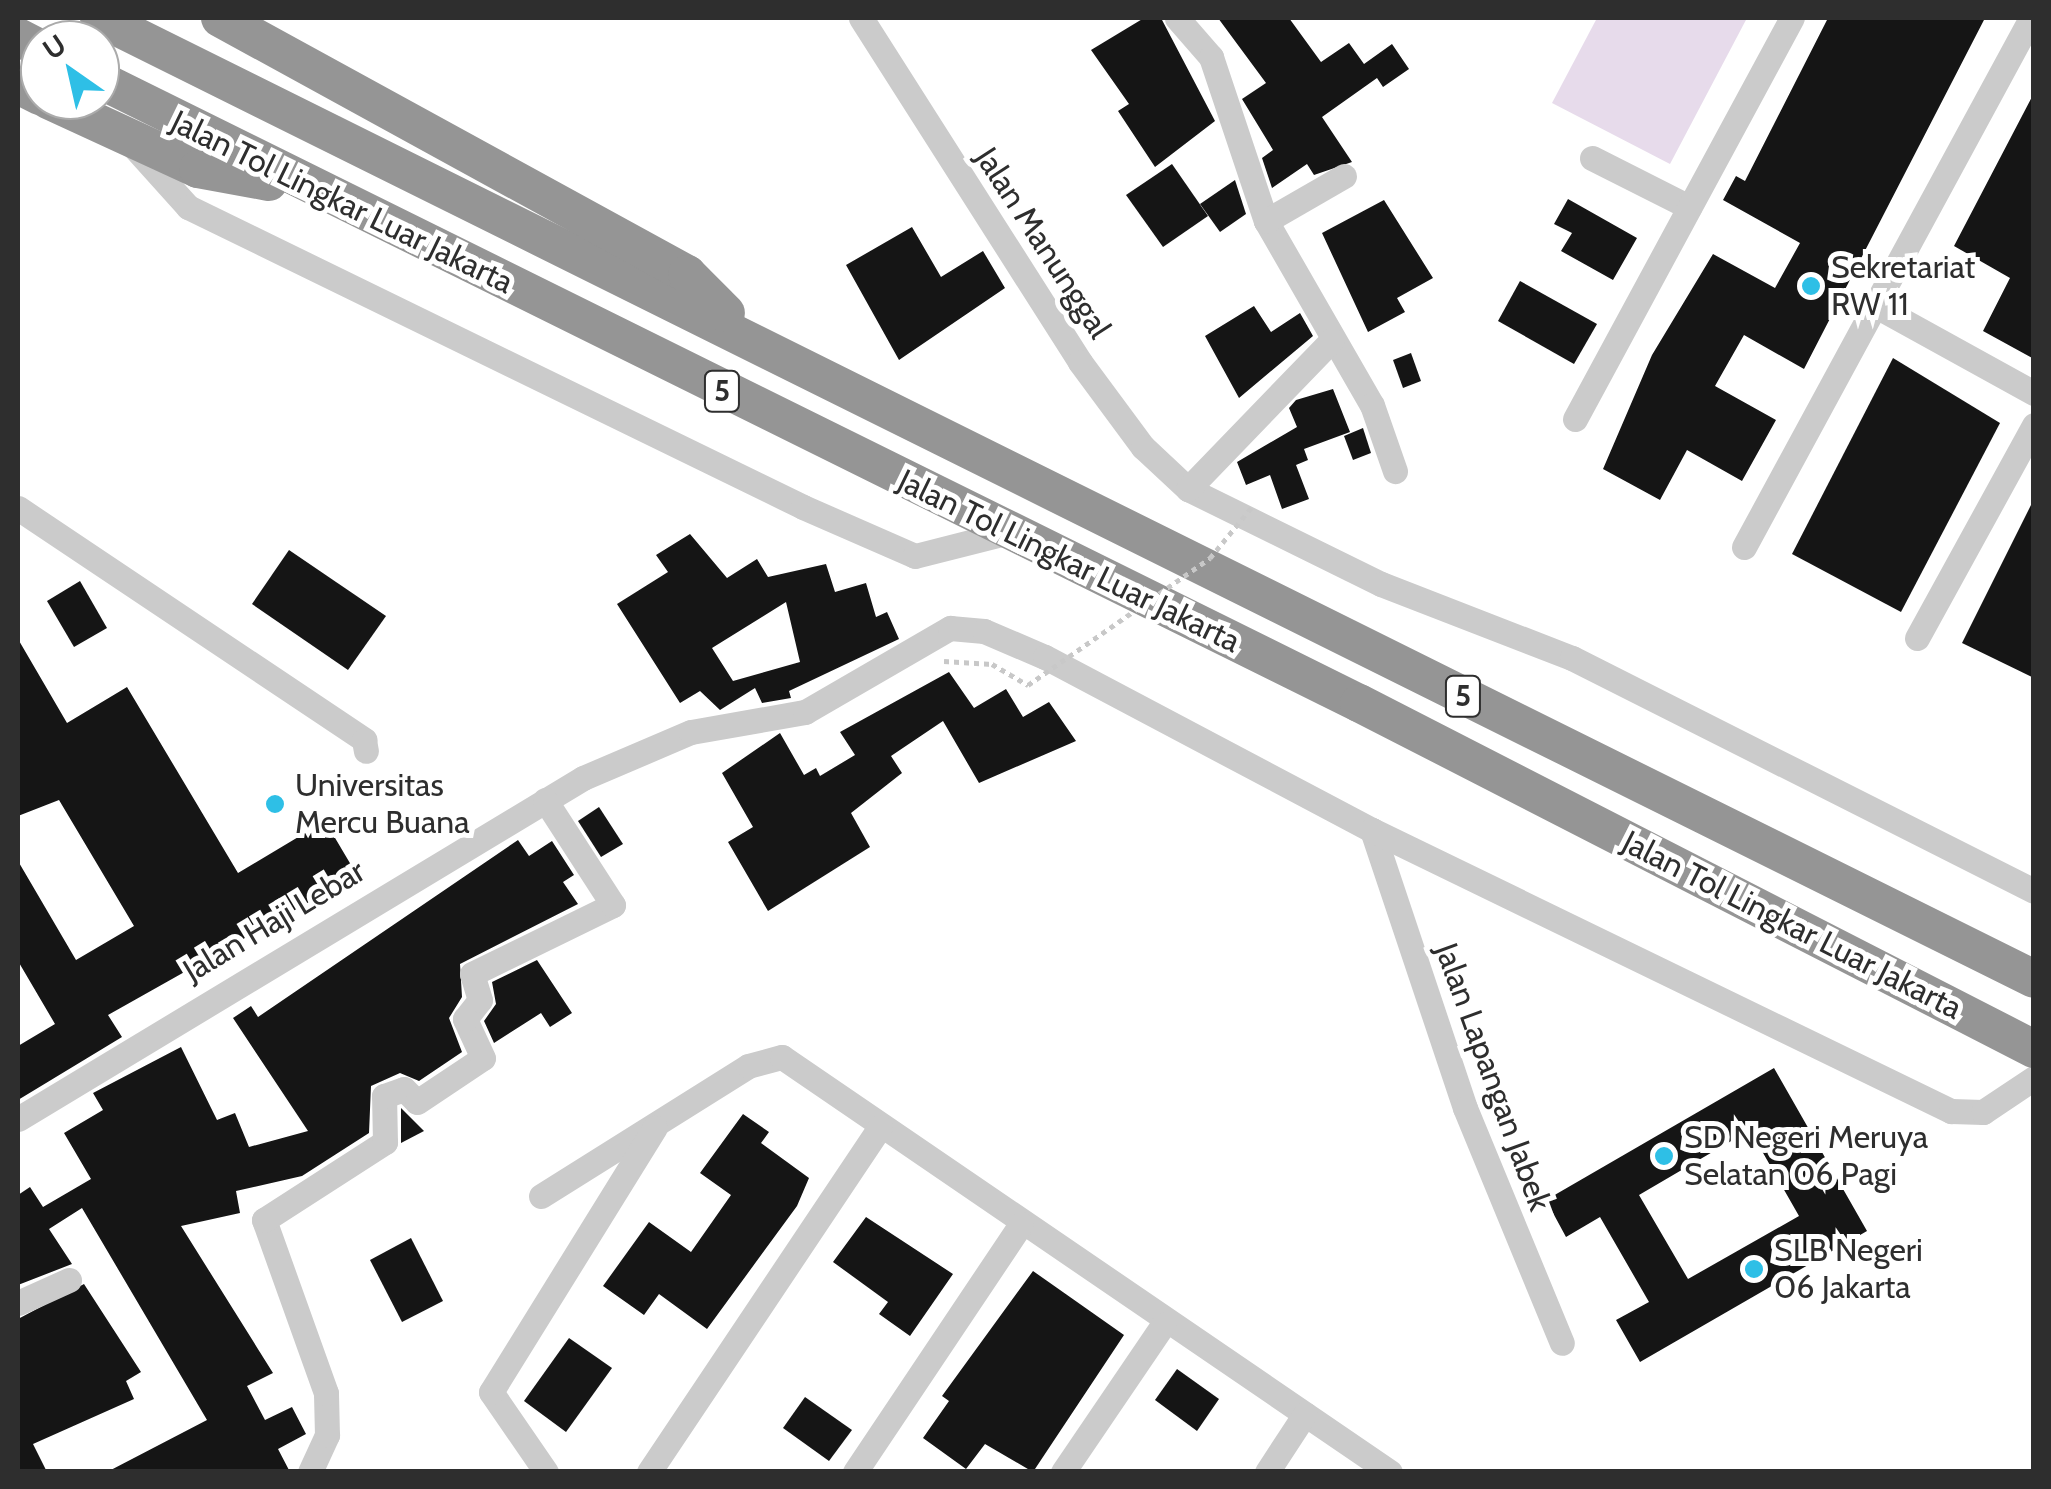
<!DOCTYPE html>
<html>
<head>
<meta charset="utf-8">
<style>
  body { margin:0 }
  #map { position:relative; width:2051px; height:1489px; overflow:hidden; background:#fff; font-family:Cabin,sans-serif }
  div>[style] { position:absolute }
  [style*='--x'] { left:calc(var(--x)*1px); top:calc(var(--y)*1px); width:calc(var(--w)*1px); rotate:calc(var(--a)*1deg) }
  .green>* { inset:0; background:#e7dbeb }
  .building>* { inset:0; background:#151515 }
  .path>* { height:5px; margin-top:-2.5px; transform-origin:0; background:repeating-linear-gradient(90deg,#c8c8c8 0 5px,transparent 0 10px) }
  .minor>* { height:25px; margin:-12.5px; padding:0 12.5px; transform-origin:12.5px; border-radius:12.5px; background:#cbcbcb }
  .highway>* { height:38px; margin:-19px; padding:0 19px; transform-origin:19px; border-radius:19px; background:#959595 }
  .path-bridge>* { height:5px; margin-top:-2.5px; transform-origin:0; background:repeating-linear-gradient(90deg,#c8c8c8 0 5px,transparent 0 10px) }
  .dots>* { width:28px; height:28px; translate:-50% -50%; box-sizing:border-box; border:5px solid #fff; border-radius:50% }
  span { translate:-50% -50%; white-space:nowrap; text-align:center; line-height:1.15; -webkit-text-stroke:10px #fff; paint-order:stroke }
  .shield-label span { padding:2px 8px; background:#fff; border:2px solid; border-radius:8px; -webkit-text-stroke-width:0 }
  .shield-label { font-size:30px; color:#2e2e2e; font-weight:700 }
  .street-label { font-size:32px; color:#2e2e2e }
  .poi-label { font-size:32px; color:#2e2e2e }
  .left { translate:0 -50%; text-align:left }
  .frame { position:absolute; inset:0; border:20px solid #2e2e2e; pointer-events:none }
  .north { position:absolute; left:20px; top:20px; width:100px; height:100px; box-sizing:border-box; background:#fff; border:2px solid #ababab; border-radius:50%; rotate:326deg; font-size:28px; font-weight:700; line-height:40px; text-align:center; color:#2e2e2e }
  .north::after { content:''; display:block; margin:auto; width:35px; height:45px; background:#2ebfe6; clip-path:polygon(50% 0,100% 100%,50% 72%,0 100%) }
</style>
</head>
<body>
<div id="map">
  <div class="green">
    <i style="clip-path:polygon(1597px 18px,1747px 18px,1670px 164px,1552px 103px)"></i>
  </div>
  <div class="building">
    <i style="clip-path:polygon(1144px 18px,1161px 18px,1215px 121px,1155px 167px,1118px 111px,1129px 104px,1091px 50px)"></i>
    <i style="clip-path:polygon(1218px 18px,1289px 18px,1321px 62px,1349px 43px,1364px 64px,1392px 44px,1409px 69px,1383px 87px,1377px 78px,1322px 117px,1352px 162px,1314px 175px,1307px 164px,1272px 188px,1262px 158px,1273px 150px,1242px 99px,1266px 83px)"></i>
    <i style="clip-path:polygon(1828px 18px,1985px 18px,1804px 369px,1744px 335px,1715px 386px,1776px 420px,1742px 481px,1687px 450px,1660px 500px,1603px 469px,1652px 355px,1713px 254px,1775px 288px,1800px 243px,1723px 200px,1736px 176px,1745px 181px)"></i>
    <i style="clip-path:polygon(2034px 93px,2034px 359px,1983px 331px,2010px 278px,1954px 246px)"></i>
    <i style="clip-path:polygon(1172px 164px,1208px 216px,1163px 247px,1126px 195px)"></i>
    <i style="clip-path:polygon(1235px 180px,1246px 214px,1220px 232px,1200px 204px)"></i>
    <i style="clip-path:polygon(1568px 199px,1637px 238px,1613px 280px,1561px 251px,1572px 233px,1554px 224px)"></i>
    <i style="clip-path:polygon(1384px 200px,1433px 278px,1397px 298px,1405px 312px,1368px 332px,1322px 233px)"></i>
    <i style="clip-path:polygon(912px 227px,941px 277px,983px 251px,1005px 288px,899px 360px,846px 265px)"></i>
    <i style="clip-path:polygon(1520px 281px,1597px 324px,1574px 364px,1498px 321px)"></i>
    <i style="clip-path:polygon(1254px 306px,1271px 332px,1300px 313px,1313px 336px,1239px 398px,1205px 336px)"></i>
    <i style="clip-path:polygon(1411px 353px,1421px 381px,1403px 388px,1393px 360px)"></i>
    <i style="clip-path:polygon(1893px 358px,2000px 423px,1901px 612px,1792px 554px)"></i>
    <i style="clip-path:polygon(1333px 389px,1350px 432px,1304px 449px,1308px 460px,1296px 465px,1309px 499px,1282px 509px,1270px 475px,1246px 485px,1237px 462px,1297px 427px,1289px 408px,1296px 400px)"></i>
    <i style="clip-path:polygon(1363px 428px,1371px 453px,1353px 460px,1344px 436px)"></i>
    <i style="clip-path:polygon(2034px 499px,2034px 678px,1962px 643px)"></i>
    <i style="clip-path:polygon(evenodd,690px 534px,727px 578px,757px 559px,768px 577px,826px 564px,835px 592px,866px 583px,876px 617px,887px 612px,899px 639px,789px 691px,791px 698px,762px 703px,755px 688px,720px 710px,700px 691px,680px 703px,617px 604px,668px 572px,656px 555px,690px 534px,786px 602px,800px 662px,733px 681px,712px 648px,786px 602px)"></i>
    <i style="clip-path:polygon(289px 550px,386px 616px,348px 670px,252px 604px)"></i>
    <i style="clip-path:polygon(80px 581px,107px 628px,74px 647px,47px 601px)"></i>
    <i style="clip-path:polygon(18px 639px,67px 723px,127px 687px,238px 873px,325px 821px,357px 875px,108px 1015px,122px 1037px,18px 1100px,18px 1046px,55px 1024px,18px 961px,18px 861px,76px 960px,134px 926px,59px 800px,18px 816px)"></i>
    <i style="clip-path:polygon(949px 672px,974px 708px,1006px 689px,1023px 717px,1049px 702px,1076px 741px,979px 783px,943px 721px,891px 756px,902px 773px,851px 813px,870px 847px,768px 911px,728px 842px,753px 827px,722px 773px,780px 733px,804px 775px,816px 768px,820px 776px,855px 755px,840px 732px)"></i>
    <i style="clip-path:polygon(599px 807px,623px 844px,601px 857px,578px 821px)"></i>
    <i style="clip-path:polygon(518px 840px,529px 856px,552px 841px,574px 875px,563px 882px,578px 904px,460px 964px,462px 997px,449px 1018px,462px 1052px,419px 1081px,400px 1073px,371px 1086px,369px 1133px,302px 1176px,236px 1191px,240px 1213px,181px 1226px,273px 1373px,247px 1386px,265px 1420px,292px 1407px,306px 1434px,278px 1449px,290px 1472px,107px 1472px,207px 1420px,82px 1208px,49px 1229px,72px 1264px,18px 1285px,18px 1195px,30px 1187px,43px 1207px,91px 1179px,64px 1133px,103px 1110px,93px 1093px,181px 1047px,217px 1120px,235px 1113px,249px 1147px,308px 1131px,233px 1018px,251px 1006px,258px 1017px)"></i>
    <i style="clip-path:polygon(537px 960px,572px 1013px,550px 1027px,541px 1013px,494px 1043px,484px 1021px,496px 1004px,492px 982px)"></i>
    <i style="clip-path:polygon(evenodd,1774px 1068px,1867px 1231px,1640px 1362px,1616px 1320px,1649px 1302px,1600px 1217px,1566px 1237px,1546px 1200px,1774px 1068px,1750px 1130px,1799px 1216px,1688px 1279px,1639px 1195px,1750px 1130px)"></i>
    <i style="clip-path:polygon(401px 1108px,424px 1131px,401px 1143px)"></i>
    <i style="clip-path:polygon(743px 1114px,769px 1132px,761px 1143px,809px 1178px,797px 1206px,707px 1329px,659px 1294px,644px 1315px,603px 1286px,649px 1222px,691px 1252px,731px 1195px,700px 1173px)"></i>
    <i style="clip-path:polygon(866px 1217px,953px 1274px,910px 1336px,879px 1314px,888px 1302px,833px 1262px)"></i>
    <i style="clip-path:polygon(411px 1238px,443px 1301px,402px 1322px,370px 1260px)"></i>
    <i style="clip-path:polygon(1033px 1271px,1124px 1335px,1033px 1472px,985px 1444px,966px 1469px,923px 1438px,949px 1401px,942px 1396px)"></i>
    <i style="clip-path:polygon(84px 1284px,141px 1372px,126px 1381px,134px 1399px,33px 1444px,47px 1472px,18px 1472px,18px 1319px)"></i>
    <i style="clip-path:polygon(569px 1338px,612px 1368px,566px 1432px,524px 1401px)"></i>
    <i style="clip-path:polygon(1177px 1369px,1219px 1399px,1197px 1431px,1155px 1400px)"></i>
    <i style="clip-path:polygon(805px 1397px,852px 1430px,829px 1461px,783px 1428px)"></i>
  </div>
  <div class="path">
    <i style="--x:944;--y:661;--w:48;--a:3.6"></i>
    <i style="--x:992;--y:664;--w:42;--a:30.3"></i>
  </div>
  <div class="minor">
    <i style="--x:861;--y:18;--w:408;--a:57.5"></i>
    <i style="--x:1080;--y:362;--w:106;--a:53.5"></i>
    <i style="--x:1143;--y:447;--w:62;--a:43"></i>
    <i style="--x:1188;--y:489;--w:215;--a:26.2"></i>
    <i style="--x:1381;--y:584;--w:205;--a:21.2"></i>
    <i style="--x:1572;--y:658;--w:517;--a:26.76"></i>
    <i style="--x:1177;--y:18;--w:52;--a:48.9"></i>
    <i style="--x:1211;--y:57;--w:173;--a:71.5"></i>
    <i style="--x:1266;--y:221;--w:212;--a:60.1"></i>
    <i style="--x:1372;--y:405;--w:70;--a:70.8"></i>
    <i style="--x:134;--y:147;--w:81;--a:48"></i>
    <i style="--x:188;--y:207;--w:684;--a:26"></i>
    <i style="--x:803;--y:507;--w:122;--a:23.6"></i>
    <i style="--x:915;--y:556;--w:97;--a:-14.3"></i>
    <i style="--x:1592;--y:158;--w:109;--a:26.8"></i>
    <i style="--x:1266;--y:221;--w:90;--a:-30"></i>
    <i style="--x:1878;--y:307;--w:178;--a:28.9"></i>
    <i style="--x:1575;--y:419;--w:456;--a:-61.6"></i>
    <i style="--x:1188;--y:489;--w:207;--a:-46"></i>
    <i style="--x:18;--y:508;--w:417;--a:33.8"></i>
    <i style="--x:364;--y:740;--w:11;--a:80"></i>
    <i style="--x:1744;--y:547;--w:602;--a:-61.52"></i>
    <i style="--x:1917;--y:638;--w:243;--a:-61.2"></i>
    <i style="--x:1372;--y:830;--w:293;--a:71.5"></i>
    <i style="--x:1465;--y:1108;--w:254;--a:67.6"></i>
    <i style="--x:18;--y:1119;--w:660;--a:-31.11"></i>
    <i style="--x:583;--y:778;--w:117;--a:-23.1"></i>
    <i style="--x:691;--y:732;--w:116;--a:-10"></i>
    <i style="--x:805;--y:712;--w:168;--a:-30.1"></i>
    <i style="--x:950;--y:628;--w:34;--a:5"></i>
    <i style="--x:984;--y:631;--w:66;--a:23.1"></i>
    <i style="--x:1045;--y:657;--w:370;--a:27.9"></i>
    <i style="--x:1372;--y:830;--w:644;--a:25.89"></i>
    <i style="--x:1951;--y:1111;--w:32;--a:2"></i>
    <i style="--x:1983;--y:1112;--w:61;--a:-33.7"></i>
    <i style="--x:541;--y:1196;--w:244;--a:-32.1"></i>
    <i style="--x:748;--y:1066;--w:35;--a:-15"></i>
    <i style="--x:782;--y:1057;--w:736;--a:34.32"></i>
    <i style="--x:18;--y:1303;--w:56;--a:-24.3"></i>
    <i style="--x:310;--y:1472;--w:41;--a:-65.3"></i>
    <i style="--x:327;--y:1435;--w:42;--a:-91.4"></i>
    <i style="--x:326;--y:1393;--w:184;--a:-109.7"></i>
    <i style="--x:264;--y:1220;--w:144;--a:-32.8"></i>
    <i style="--x:385;--y:1142;--w:46;--a:-91.2"></i>
    <i style="--x:384;--y:1096;--w:21;--a:-19"></i>
    <i style="--x:404;--y:1089;--w:18;--a:45"></i>
    <i style="--x:417;--y:1102;--w:79;--a:-33.7"></i>
    <i style="--x:483;--y:1058;--w:43;--a:-114.8"></i>
    <i style="--x:465;--y:1019;--w:24;--a:-52"></i>
    <i style="--x:480;--y:1000;--w:27;--a:-107"></i>
    <i style="--x:472;--y:974;--w:157;--a:-26.1"></i>
    <i style="--x:613;--y:905;--w:125;--a:-122.9"></i>
    <i style="--x:546;--y:1472;--w:97;--a:-124.5"></i>
    <i style="--x:491;--y:1392;--w:311;--a:-58.2"></i>
    <i style="--x:649;--y:1472;--w:415;--a:-56.2"></i>
    <i style="--x:855;--y:1472;--w:298;--a:-56.2"></i>
    <i style="--x:1063;--y:1472;--w:178;--a:-55.8"></i>
    <i style="--x:1267;--y:1472;--w:69;--a:-56.8"></i>
  </div>
  <div class="highway">
    <i style="--x:99;--y:18;--w:2160;--a:26.41"></i>
    <i style="--x:220;--y:18;--w:533;--a:28.73"></i>
    <i style="--x:687;--y:274;--w:55;--a:45"></i>
    <i style="--x:18;--y:37;--w:25;--a:27"></i>
    <i style="--x:100;--y:80;--w:1405;--a:26.33"></i>
    <i style="--x:1359;--y:703;--w:759;--a:27.14"></i>
    <i style="--x:18;--y:85;--w:25;--a:27"></i>
    <i style="--x:48;--y:100;--w:165;--a:24.7"></i>
    <i style="--x:198;--y:169;--w:72;--a:10.4"></i>
  </div>
  <div class="path-bridge">
    <i style="--x:1028;--y:685;--w:222;--a:-34.9"></i>
    <i style="--x:1210;--y:558;--w:65;--a:-50.6"></i>
  </div>
  <div class="dots">
    <i style="left:1811px;top:286px;background:#2ebfe6"></i>
    <i style="left:275px;top:804px;background:#2ebfe6"></i>
    <i style="left:1664px;top:1156px;background:#2ebfe6"></i>
    <i style="left:1754px;top:1269px;background:#2ebfe6"></i>
  </div>
  <div class="shield-label">
    <span style="left:722px;top:391px">5</span>
    <span style="left:1463px;top:696px">5</span>
  </div>
  <div class="street-label">
    <span style="left:342px;top:202px;rotate:26deg">Jalan Tol Lingkar Luar Jakarta</span>
    <span style="left:1043px;top:243px;rotate:57deg">Jalan Manunggal</span>
    <span style="left:1069px;top:561px;rotate:26deg">Jalan Tol Lingkar Luar Jakarta</span>
    <span style="left:274px;top:921px;rotate:-31deg">Jalan Haji Lebar</span>
    <span style="left:1792px;top:925px;rotate:27deg">Jalan Tol Lingkar Luar Jakarta</span>
    <span style="left:1493px;top:1077px;rotate:70deg">Jalan Lapangan Jabek</span>
  </div>
  <div class="poi-label">
    <span class="left" style="left:1831px;top:286px">Sekretariat<br>RW 11</span>
    <span class="left" style="left:295px;top:804px">Universitas<br>Mercu Buana</span>
    <span class="left" style="left:1684px;top:1156px">SD Negeri Meruya<br>Selatan 06 Pagi</span>
    <span class="left" style="left:1774px;top:1269px">SLB Negeri<br>06 Jakarta</span>
  </div>
  <div class="frame"></div>
  <div class="north">U</div>
</div>
</body>
</html>
